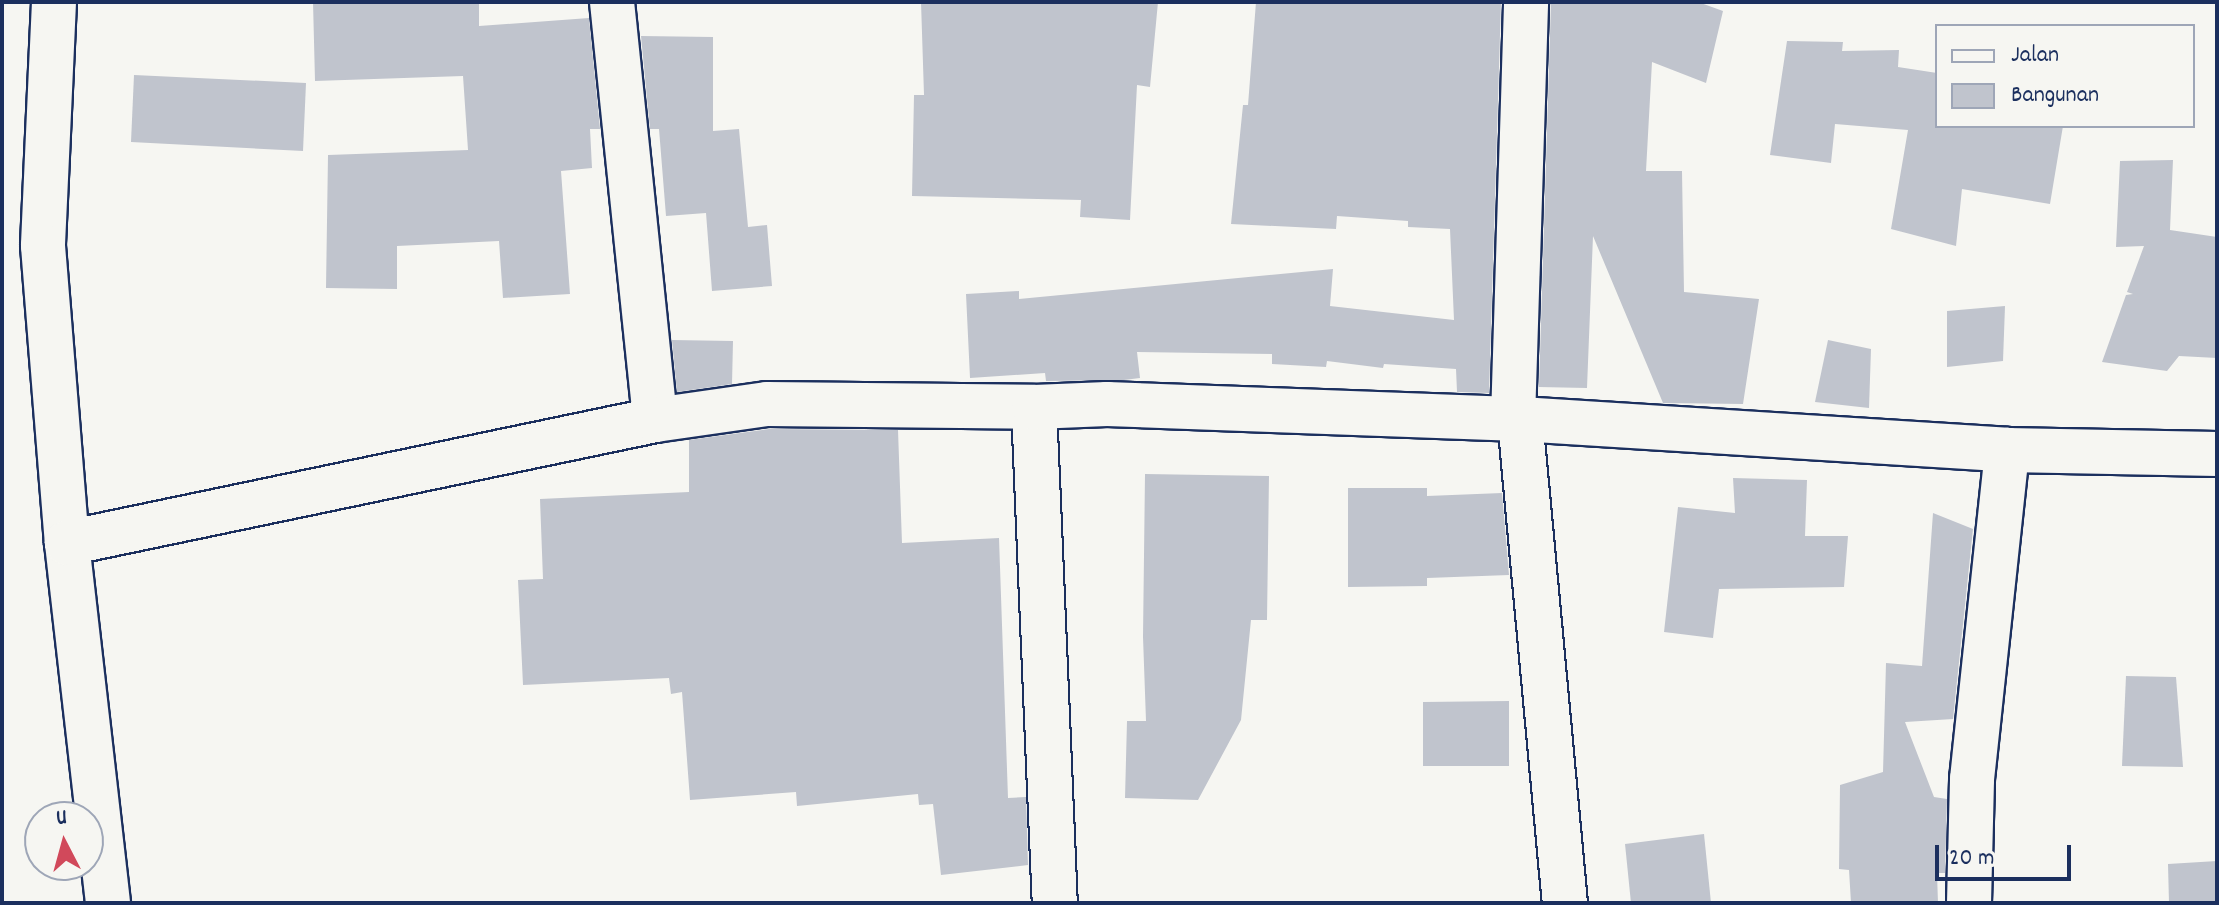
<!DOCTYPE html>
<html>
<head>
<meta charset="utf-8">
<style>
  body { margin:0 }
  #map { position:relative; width:2219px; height:905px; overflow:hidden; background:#f6f6f2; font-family:Dekko,sans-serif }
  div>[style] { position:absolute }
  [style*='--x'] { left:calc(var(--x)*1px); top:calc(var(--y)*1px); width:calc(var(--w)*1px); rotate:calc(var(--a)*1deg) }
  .building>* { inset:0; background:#c0c4cd }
  .roads { filter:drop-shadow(2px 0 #1b2f5e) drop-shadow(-2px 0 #1b2f5e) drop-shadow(0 2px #1b2f5e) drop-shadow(0 -2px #1b2f5e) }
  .minor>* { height:44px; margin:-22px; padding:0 22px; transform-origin:22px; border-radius:22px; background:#f6f6f2 }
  span { translate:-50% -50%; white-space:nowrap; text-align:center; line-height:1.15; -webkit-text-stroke:8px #f6f6f2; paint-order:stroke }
  .frame { position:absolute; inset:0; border:4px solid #1b2f5e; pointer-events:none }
  .legend { position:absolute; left:1935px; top:24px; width:260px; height:104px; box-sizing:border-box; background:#f6f6f2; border:2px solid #9ea6b7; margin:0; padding:10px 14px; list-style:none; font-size:24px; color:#1b2f5e }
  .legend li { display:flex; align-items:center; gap:16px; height:40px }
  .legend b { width:40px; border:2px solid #9ea6b7 }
  .north { position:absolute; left:24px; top:801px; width:80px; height:80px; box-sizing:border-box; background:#f6f6f2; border:2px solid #9ea6b7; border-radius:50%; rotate:354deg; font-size:22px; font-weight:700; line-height:32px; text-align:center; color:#1b2f5e }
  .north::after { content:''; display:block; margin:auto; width:28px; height:36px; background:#d1495b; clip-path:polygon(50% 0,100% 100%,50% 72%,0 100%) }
  .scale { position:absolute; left:1935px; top:845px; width:136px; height:36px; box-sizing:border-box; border:4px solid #1b2f5e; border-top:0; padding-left:10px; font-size:24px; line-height:28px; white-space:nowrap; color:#1b2f5e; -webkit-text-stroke:6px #f6f6f2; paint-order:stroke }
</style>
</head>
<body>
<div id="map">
  <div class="building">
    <i style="clip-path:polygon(313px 2px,479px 2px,479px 26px,589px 18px,600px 129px,590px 129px,592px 168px,561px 171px,570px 294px,503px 298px,499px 241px,397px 246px,397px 289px,326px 288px,328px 155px,468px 150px,463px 76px,315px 81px)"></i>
    <i style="clip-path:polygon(921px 2px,1158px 2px,1150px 87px,1137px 85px,1130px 220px,1080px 217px,1081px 200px,912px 196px,914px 95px,924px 95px)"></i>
    <i style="clip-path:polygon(1256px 2px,1501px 2px,1489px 393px,1457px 392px,1456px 369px,1384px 364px,1383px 368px,1327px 361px,1326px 367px,1272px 364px,1272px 354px,1137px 352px,1140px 378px,1124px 380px,1046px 381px,1045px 373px,970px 378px,966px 294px,1019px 291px,1019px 299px,1333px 269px,1330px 306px,1454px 320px,1450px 229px,1408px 227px,1408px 221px,1337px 216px,1336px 229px,1231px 224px,1243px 105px,1248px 105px)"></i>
    <i style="clip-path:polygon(1551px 2px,1698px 2px,1723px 11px,1706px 83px,1652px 62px,1646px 171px,1682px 171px,1684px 292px,1759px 299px,1743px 404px,1663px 403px,1593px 236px,1587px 388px,1539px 387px)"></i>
    <i style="clip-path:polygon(641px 36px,713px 37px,713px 131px,739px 129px,748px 227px,767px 225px,772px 286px,712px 291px,706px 213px,666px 216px,659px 129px,650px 129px)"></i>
    <i style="clip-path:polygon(1787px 41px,1843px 42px,1842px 51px,1899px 50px,1898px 67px,1937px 73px,1937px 126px,2063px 126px,2050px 204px,1962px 189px,1956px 246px,1891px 229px,1908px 130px,1835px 124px,1831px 163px,1770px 155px)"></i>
    <i style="clip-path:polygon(134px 75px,306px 83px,303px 151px,131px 142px)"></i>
    <i style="clip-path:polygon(2173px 160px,2170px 230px,2217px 237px,2217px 358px,2179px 356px,2167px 371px,2102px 362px,2126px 295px,2133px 294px,2127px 292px,2144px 246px,2116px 247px,2120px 161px)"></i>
    <i style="clip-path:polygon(2005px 306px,2003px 361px,1947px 367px,1947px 311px)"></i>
    <i style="clip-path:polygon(672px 340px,733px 341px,732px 384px,677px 392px)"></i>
    <i style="clip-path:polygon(1828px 340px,1871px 349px,1869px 408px,1815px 402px)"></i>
    <i style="clip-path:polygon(769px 429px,898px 430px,902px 543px,999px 538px,1008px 798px,1026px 797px,1028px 865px,941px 875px,933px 804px,919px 805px,918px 794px,797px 806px,796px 792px,690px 800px,682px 692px,671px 694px,669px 678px,523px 685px,518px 580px,543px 579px,540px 499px,689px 492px,689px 440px)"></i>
    <i style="clip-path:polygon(1145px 474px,1269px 476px,1267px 620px,1251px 620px,1241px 720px,1198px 800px,1125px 798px,1127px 721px,1146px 721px,1143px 637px)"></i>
    <i style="clip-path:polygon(1733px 478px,1807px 480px,1805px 536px,1848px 536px,1844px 587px,1719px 589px,1713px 638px,1664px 632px,1678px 507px,1735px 513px)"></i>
    <i style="clip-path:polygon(1348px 488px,1427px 488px,1427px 496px,1502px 493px,1509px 575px,1427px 578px,1427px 586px,1348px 587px)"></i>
    <i style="clip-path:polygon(1933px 513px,1973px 529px,1953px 719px,1905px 722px,1934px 797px,1947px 799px,1945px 873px,1937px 873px,1938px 903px,1851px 903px,1849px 870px,1839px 869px,1840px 785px,1883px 772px,1886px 663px,1922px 666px)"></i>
    <i style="clip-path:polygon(2126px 676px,2176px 677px,2183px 767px,2122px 766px)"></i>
    <i style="clip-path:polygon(1509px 701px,1509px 766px,1423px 766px,1423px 702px)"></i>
    <i style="clip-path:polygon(1704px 834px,1711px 903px,1631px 903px,1625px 844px)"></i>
    <i style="clip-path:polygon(2217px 861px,2217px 903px,2169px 903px,2168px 864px)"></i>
  </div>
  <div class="roads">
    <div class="minor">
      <i style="--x:54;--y:2;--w:244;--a:92.6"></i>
      <i style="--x:43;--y:246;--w:298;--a:85.4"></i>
      <i style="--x:67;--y:543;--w:362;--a:83.5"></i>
      <i style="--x:612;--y:2;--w:420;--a:84.1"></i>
      <i style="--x:1034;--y:407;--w:496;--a:87.6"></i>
      <i style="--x:1513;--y:419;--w:417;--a:-88.2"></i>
      <i style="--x:1520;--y:419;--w:486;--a:84.7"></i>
      <i style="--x:67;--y:543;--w:601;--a:-11.81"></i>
      <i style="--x:655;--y:420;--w:113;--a:-8.1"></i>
      <i style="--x:767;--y:404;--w:267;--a:0.6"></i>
      <i style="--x:1034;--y:407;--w:73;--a:-2.4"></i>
      <i style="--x:1107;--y:404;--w:413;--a:2.1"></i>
      <i style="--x:1520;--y:419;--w:488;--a:3.6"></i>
      <i style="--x:2007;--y:450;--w:210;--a:1.1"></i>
      <i style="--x:1969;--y:903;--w:124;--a:-88.6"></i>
      <i style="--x:1972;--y:779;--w:331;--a:-83.9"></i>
    </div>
  </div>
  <div class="frame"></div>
  <ul class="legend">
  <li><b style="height:10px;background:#f6f6f2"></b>Jalan</li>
  <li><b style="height:22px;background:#c0c4cd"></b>Bangunan</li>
  </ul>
  <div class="north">U</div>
  <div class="scale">20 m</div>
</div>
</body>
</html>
